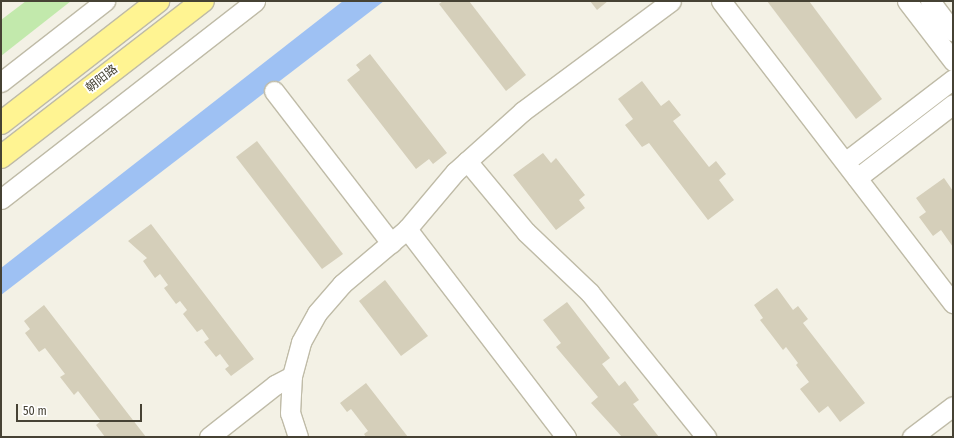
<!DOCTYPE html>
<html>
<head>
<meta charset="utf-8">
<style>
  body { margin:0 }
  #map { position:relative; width:954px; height:438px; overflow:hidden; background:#f3f1e5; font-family:"Fira Sans Condensed","Noto Sans SC",sans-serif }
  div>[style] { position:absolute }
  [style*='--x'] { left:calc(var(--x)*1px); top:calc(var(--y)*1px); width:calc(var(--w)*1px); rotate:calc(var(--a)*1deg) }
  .green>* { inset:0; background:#c2e9ac }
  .water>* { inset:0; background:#9ec1f3 }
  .building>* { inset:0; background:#d5cfba }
  .roads { filter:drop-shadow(1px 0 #bfbba7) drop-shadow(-1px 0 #bfbba7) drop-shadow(0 1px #bfbba7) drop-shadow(0 -1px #bfbba7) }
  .minor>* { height:19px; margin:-9.5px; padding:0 9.5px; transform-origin:9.5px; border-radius:9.5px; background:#fff }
  .major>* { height:22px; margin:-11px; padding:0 11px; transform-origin:11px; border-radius:11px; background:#fff492 }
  span { translate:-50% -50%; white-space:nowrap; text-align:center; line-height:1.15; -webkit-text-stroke:3.5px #fff; paint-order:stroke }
  .street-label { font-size:12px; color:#464234 }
  .frame { position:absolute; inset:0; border:2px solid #464234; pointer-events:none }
  .scale { position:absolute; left:16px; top:404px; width:126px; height:18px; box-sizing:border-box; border:2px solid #464234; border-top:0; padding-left:5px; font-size:12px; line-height:14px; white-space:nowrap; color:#464234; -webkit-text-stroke:3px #fff; paint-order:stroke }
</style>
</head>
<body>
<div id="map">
  <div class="green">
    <i style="clip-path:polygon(26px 1px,71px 1px,1px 56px,1px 20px)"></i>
  </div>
  <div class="water">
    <i style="clip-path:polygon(343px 1px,384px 1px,1px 295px,1px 268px)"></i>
  </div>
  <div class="building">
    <i style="clip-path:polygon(443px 1px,469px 1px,526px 75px,506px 91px,439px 4px)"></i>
    <i style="clip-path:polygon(590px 1px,608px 1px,597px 10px)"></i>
    <i style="clip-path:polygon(767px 1px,809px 1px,882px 99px,856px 119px)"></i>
    <i style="clip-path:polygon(370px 54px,447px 153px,433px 164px,429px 159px,416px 169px,347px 80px,360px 70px,356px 65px)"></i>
    <i style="clip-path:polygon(642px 81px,661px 106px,669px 100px,681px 115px,673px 121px,709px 167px,716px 161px,726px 174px,719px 180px,734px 200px,708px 220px,649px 143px,642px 147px,625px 125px,633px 119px,618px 99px)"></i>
    <i style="clip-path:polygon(257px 141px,343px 254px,322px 269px,236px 157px)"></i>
    <i style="clip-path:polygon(543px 153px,551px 163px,556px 158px,585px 195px,579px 200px,585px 208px,556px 230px,513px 175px)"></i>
    <i style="clip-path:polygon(944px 178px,953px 191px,953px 247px,941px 230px,933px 236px,919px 217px,926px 212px,916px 198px)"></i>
    <i style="clip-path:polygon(151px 224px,254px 359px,231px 376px,225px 369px,229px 366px,220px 354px,216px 357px,204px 342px,209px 339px,202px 329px,197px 332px,183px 314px,187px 310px,180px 301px,176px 304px,164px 288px,168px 285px,160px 274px,155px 278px,143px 261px,147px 258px,128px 241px)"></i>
    <i style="clip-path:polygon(385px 280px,428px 336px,401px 356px,359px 301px)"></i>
    <i style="clip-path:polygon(777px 288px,793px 310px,798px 306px,808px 319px,803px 323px,865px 403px,840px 422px,828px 406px,819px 413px,800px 389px,809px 382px,796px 365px,798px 363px,786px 347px,783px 350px,760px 320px,763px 318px,754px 305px)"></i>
    <i style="clip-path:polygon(567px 302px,610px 358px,602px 364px,619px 386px,625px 381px,639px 400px,633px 404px,659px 437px,622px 437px,591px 403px,598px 397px,556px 347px,561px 343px,543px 320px)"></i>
    <i style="clip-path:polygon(44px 305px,146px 437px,105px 437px,96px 425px,101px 421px,78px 391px,74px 395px,60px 377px,65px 374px,45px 348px,39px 352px,25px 333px,30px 329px,24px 321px)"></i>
    <i style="clip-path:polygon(366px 383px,408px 437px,366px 437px,364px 434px,368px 431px,351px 409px,347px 412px,340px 403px)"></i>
  </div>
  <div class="roads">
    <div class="minor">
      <i style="--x:721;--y:1;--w:381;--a:52.5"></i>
      <i style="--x:907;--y:1;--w:76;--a:52.5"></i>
      <i style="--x:930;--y:1;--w:38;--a:53"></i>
      <i style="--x:1;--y:82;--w:132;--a:-37.9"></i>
      <i style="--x:274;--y:91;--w:192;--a:52.4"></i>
      <i style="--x:467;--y:161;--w:92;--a:50.3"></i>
      <i style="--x:526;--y:232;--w:88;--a:43.6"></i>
      <i style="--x:590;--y:293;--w:185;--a:51.1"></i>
      <i style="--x:845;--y:162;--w:136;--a:-37.5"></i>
      <i style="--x:857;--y:178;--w:121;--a:-37.6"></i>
      <i style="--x:1;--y:199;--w:322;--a:-37.9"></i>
      <i style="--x:209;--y:437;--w:84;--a:-38.2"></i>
      <i style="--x:275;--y:385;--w:19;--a:-28"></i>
      <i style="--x:298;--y:437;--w:25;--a:-108"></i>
      <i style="--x:290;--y:413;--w:37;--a:-87"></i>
      <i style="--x:292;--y:376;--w:35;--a:-75"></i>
      <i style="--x:301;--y:342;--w:33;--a:-61"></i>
      <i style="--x:317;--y:313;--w:38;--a:-49"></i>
      <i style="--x:342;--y:284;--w:85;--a:-40.2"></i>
      <i style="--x:566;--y:437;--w:262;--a:-127.4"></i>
      <i style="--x:407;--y:229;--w:75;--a:-49.9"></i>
      <i style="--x:455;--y:172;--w:91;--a:-41.9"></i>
      <i style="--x:523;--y:111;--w:184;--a:-36.6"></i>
      <i style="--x:912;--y:437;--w:51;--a:-37.1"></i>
    </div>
    <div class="major">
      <i style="--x:1;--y:123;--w:199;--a:-37.8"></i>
      <i style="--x:1;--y:157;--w:255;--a:-37.7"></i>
    </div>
  </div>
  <div class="street-label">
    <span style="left:102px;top:79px;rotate:-38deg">朝阳路</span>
  </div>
  <div class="frame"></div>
  <div class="scale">50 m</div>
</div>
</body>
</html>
